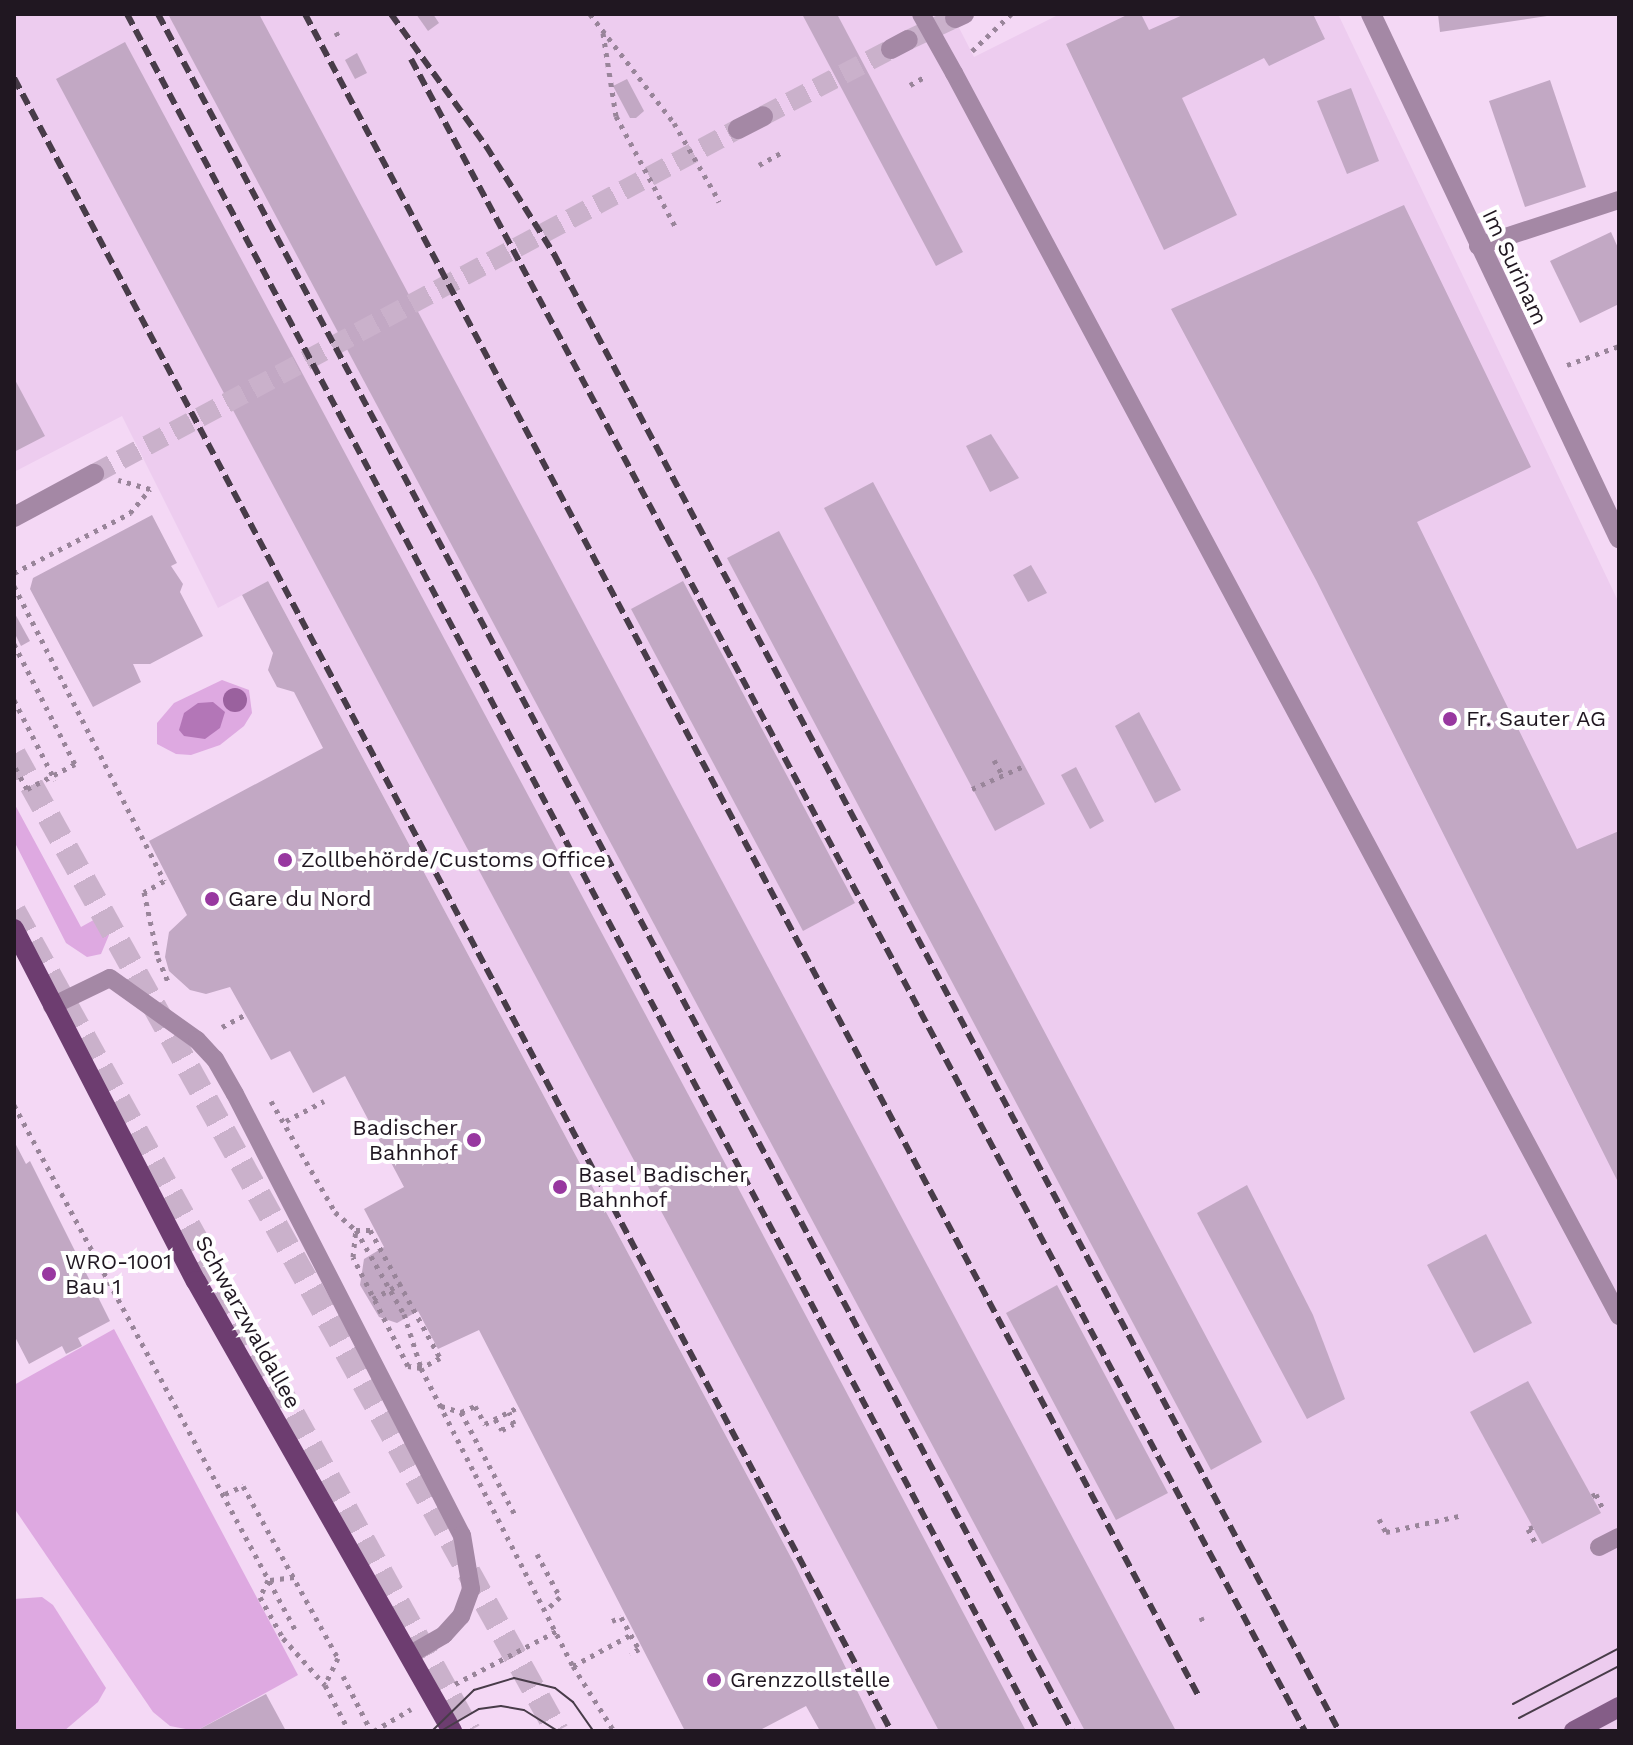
<!DOCTYPE html>
<html>
<head>
<meta charset="utf-8">
<style>
  body { margin:0 }
  #map { position:relative; width:1633px; height:1745px; overflow:hidden; background:#f4d8f5; font-family:"Work Sans",sans-serif }
  div>[style] { position:absolute }
  [style*='--x'] { left:calc(var(--x)*1px); top:calc(var(--y)*1px); width:calc(var(--w)*1px); rotate:calc(var(--a)*1deg) }
  .built>* { inset:0; background:#edccef }
  .green>* { inset:0; background:#dea9e1 }
  .water>* { inset:0; background:#b376b7 }
  .building>* { inset:0; background:#c2a8c4 }
  .minor-tunnel>* { height:20px; margin-top:-10px; transform-origin:0; background:repeating-linear-gradient(90deg,#cab1cb 0 20px,transparent 0 30px) }
  .motorway-tunnel>* { height:24px; margin-top:-12px; transform-origin:0; background:repeating-linear-gradient(90deg,#cab1cb 0 24px,transparent 0 36px) }
  .path>* { height:5px; margin-top:-2.5px; transform-origin:0; background:repeating-linear-gradient(90deg,#99859a 0 4px,transparent 0 10px) }
  .service>* { height:18px; margin:-9px; padding:0 9px; transform-origin:9px; border-radius:9px; background:#a488a5 }
  .minor>* { height:20px; margin:-10px; padding:0 10px; transform-origin:10px; border-radius:10px; background:#a488a5 }
  .secondary>* { height:20px; margin:-10px; padding:0 10px; transform-origin:10px; border-radius:10px; background:#845d87 }
  .primary>* { height:20px; margin:-10px; padding:0 10px; transform-origin:10px; border-radius:10px; background:#6d3d70 }
  .tram>* { height:2px; margin:-1px; padding:0 1px; transform-origin:1px; border-radius:1px; background:#483c49 }
  .rail>* { height:6px; margin-top:-3px; transform-origin:0; background:repeating-linear-gradient(90deg,#483c49 0 12px,transparent 0 18px) }
  .path-bridge>* { height:5px; margin-top:-2.5px; transform-origin:0; background:repeating-linear-gradient(90deg,#99859a 0 4px,transparent 0 10px) }
  .service-bridge>* { height:18px; margin:-9px; padding:0 9px; transform-origin:9px; border-radius:9px; background:#a488a5 }
  .trees>* { width:24px; height:24px; margin:-12px; border-radius:50%; background:#9a619e }
  .dots>* { width:22px; height:22px; translate:-50% -50%; box-sizing:border-box; border:4px solid #fff; border-radius:50% }
  span { translate:-50% -50%; white-space:nowrap; text-align:center; line-height:1.15; -webkit-text-stroke:8px #fff; paint-order:stroke }
  .street-label { font-size:22px; color:#201721 }
  .poi-label { font-size:22px; color:#201721 }
  .left { translate:0 -50%; text-align:left }
  .right { translate:-100% -50%; text-align:right }
  .frame { position:absolute; inset:0; border:16px solid #201721; pointer-events:none }
</style>
</head>
<body>
<div id="map">
  <div class="built">
    <i style="clip-path:polygon(14px 14px,952px 14px,974px 57px,1060px 14px,1338px 14px,1619px 603px,1619px 1731px,877px 1731px,795px 1565px,268px 581px,218px 608px,122px 416px,14px 472px)"></i>
  </div>
  <div class="green">
    <i style="clip-path:polygon(222px 680px,249px 690px,252px 713px,244px 726px,220px 745px,191px 755px,176px 754px,157px 744px,157px 723px,174px 703px)"></i>
    <i style="clip-path:polygon(14px 803px,81px 927px,99px 917px,109px 935px,101px 954px,87px 957px,66px 943px,14px 841px)"></i>
    <i style="clip-path:polygon(114px 1329px,298px 1675px,196px 1731px,170px 1726px,153px 1712px,14px 1508px,14px 1385px)"></i>
    <i style="clip-path:polygon(42px 1597px,53px 1605px,106px 1688px,98px 1702px,64px 1731px,14px 1731px,14px 1599px)"></i>
  </div>
  <div class="water">
    <i style="clip-path:polygon(213px 702px,225px 712px,220px 728px,205px 739px,184px 736px,179px 730px,184px 713px,198px 703px)"></i>
  </div>
  <div class="building">
    <i style="clip-path:polygon(168px 14px,259px 14px,1176px 1731px,1085px 1731px)"></i>
    <i style="clip-path:polygon(416px 14px,433px 14px,439px 23px,428px 31px)"></i>
    <i style="clip-path:polygon(802px 14px,837px 14px,963px 252px,936px 266px)"></i>
    <i style="clip-path:polygon(1129px 14px,1141px 14px,1149px 30px,1185px 14px,1313px 14px,1325px 39px,1269px 66px,1264px 58px,1182px 98px,1237px 215px,1164px 250px,1066px 44px)"></i>
    <i style="clip-path:polygon(1438px 14px,1547px 14px,1547px 16px,1440px 32px)"></i>
    <i style="clip-path:polygon(125px 42px,726px 1165px,1026px 1731px,939px 1731px,56px 79px)"></i>
    <i style="clip-path:polygon(357px 53px,367px 73px,355px 79px,345px 60px)"></i>
    <i style="clip-path:polygon(627px 79px,644px 111px,636px 118px,630px 118px,613px 86px)"></i>
    <i style="clip-path:polygon(1550px 80px,1586px 187px,1525px 207px,1489px 101px)"></i>
    <i style="clip-path:polygon(1351px 88px,1379px 161px,1347px 174px,1317px 101px)"></i>
    <i style="clip-path:polygon(1404px 205px,1531px 467px,1417px 522px,1577px 849px,1619px 831px,1619px 1184px,1316px 580px,1171px 309px)"></i>
    <i style="clip-path:polygon(1611px 232px,1619px 250px,1619px 304px,1580px 323px,1550px 261px)"></i>
    <i style="clip-path:polygon(14px 378px,45px 436px,14px 452px)"></i>
    <i style="clip-path:polygon(991px 434px,1019px 478px,990px 492px,966px 446px)"></i>
    <i style="clip-path:polygon(873px 482px,1045px 804px,995px 831px,824px 508px)"></i>
    <i style="clip-path:polygon(152px 515px,177px 563px,171px 566px,183px 584px,180px 592px,203px 636px,150px 664px,133px 664px,141px 682px,93px 707px,30px 589px,33px 578px)"></i>
    <i style="clip-path:polygon(779px 531px,1262px 1442px,1211px 1470px,727px 558px)"></i>
    <i style="clip-path:polygon(1031px 565px,1047px 593px,1028px 602px,1013px 575px)"></i>
    <i style="clip-path:polygon(268px 581px,795px 1565px,877px 1731px,820px 1731px,806px 1706px,758px 1731px,685px 1731px,479px 1330px,438px 1349px,418px 1311px,397px 1323px,379px 1317px,360px 1285px,364px 1259px,384px 1247px,364px 1209px,404px 1187px,345px 1076px,313px 1093px,290px 1051px,271px 1060px,230px 987px,206px 994px,190px 990px,169px 971px,165px 957px,169px 932px,187px 915px,149px 841px,323px 748px,294px 692px,277px 687px,268px 670px,273px 653px,242px 595px)"></i>
    <i style="clip-path:polygon(683px 581px,855px 903px,803px 931px,631px 609px)"></i>
    <i style="clip-path:polygon(14px 612px,30px 641px,21px 646px,14px 632px)"></i>
    <i style="clip-path:polygon(1139px 712px,1181px 790px,1155px 803px,1115px 726px)"></i>
    <i style="clip-path:polygon(1076px 767px,1104px 821px,1090px 829px,1061px 775px)"></i>
    <i style="clip-path:polygon(14px 1141px,26px 1164px,30px 1161px,110px 1321px,78px 1338px,82px 1346px,66px 1354px,62px 1346px,29px 1364px,14px 1335px)"></i>
    <i style="clip-path:polygon(1247px 1185px,1313px 1315px,1345px 1399px,1307px 1419px,1197px 1213px)"></i>
    <i style="clip-path:polygon(1486px 1234px,1532px 1323px,1474px 1353px,1427px 1265px)"></i>
    <i style="clip-path:polygon(1057px 1285px,1168px 1493px,1116px 1520px,1006px 1313px)"></i>
    <i style="clip-path:polygon(1528px 1381px,1601px 1513px,1542px 1544px,1470px 1412px)"></i>
    <i style="clip-path:polygon(266px 1694px,286px 1731px,196px 1731px)"></i>
  </div>
  <div class="minor-tunnel">
    <i style="--x:908;--y:40;--w:52;--a:-25.1"></i>
    <i style="--x:763;--y:116;--w:144;--a:-27.6"></i>
    <i style="--x:94;--y:474;--w:731;--a:-28.18"></i>
  </div>
  <div class="motorway-tunnel">
    <i style="--x:14;--y:754;--w:1118;--a:60.94"></i>
    <i style="--x:14;--y:911;--w:938;--a:60.98"></i>
  </div>
  <div class="path">
    <i style="--x:590;--y:14;--w:138;--a:52.4"></i>
    <i style="--x:336;--y:32;--w:7;--a:63"></i>
    <i style="--x:603;--y:33;--w:84;--a:81.1"></i>
    <i style="--x:616;--y:116;--w:127;--a:61.8"></i>
    <i style="--x:972;--y:51;--w:54;--a:-43.5"></i>
    <i style="--x:910;--y:85;--w:18;--a:-29"></i>
    <i style="--x:759;--y:165;--w:26;--a:-29"></i>
    <i style="--x:714;--y:192;--w:11;--a:63"></i>
    <i style="--x:1567;--y:365;--w:55;--a:-20.1"></i>
    <i style="--x:14;--y:573;--w:131;--a:-27.3"></i>
    <i style="--x:130;--y:513;--w:31;--a:-50"></i>
    <i style="--x:150;--y:489;--w:33;--a:-164"></i>
    <i style="--x:14;--y:586;--w:331;--a:63"></i>
    <i style="--x:164;--y:881;--w:23;--a:151"></i>
    <i style="--x:144;--y:892;--w:67;--a:78"></i>
    <i style="--x:158;--y:958;--w:28;--a:67"></i>
    <i style="--x:14;--y:644;--w:135;--a:63.1"></i>
    <i style="--x:75;--y:764;--w:54;--a:152.5"></i>
    <i style="--x:27;--y:789;--w:26;--a:-119"></i>
    <i style="--x:14;--y:700;--w:90;--a:62.9"></i>
    <i style="--x:994;--y:760;--w:18;--a:61"></i>
    <i style="--x:972;--y:789;--w:57;--a:-23.9"></i>
    <i style="--x:222;--y:1027;--w:27;--a:-28"></i>
    <i style="--x:271;--y:1101;--w:128;--a:60"></i>
    <i style="--x:335;--y:1212;--w:28;--a:41"></i>
    <i style="--x:356;--y:1230;--w:97;--a:60.3"></i>
    <i style="--x:404;--y:1314;--w:57;--a:72.5"></i>
    <i style="--x:421;--y:1368;--w:119;--a:63"></i>
    <i style="--x:475;--y:1474;--w:216;--a:63"></i>
    <i style="--x:573;--y:1666;--w:77;--a:57.8"></i>
    <i style="--x:14;--y:1105;--w:599;--a:61.81"></i>
    <i style="--x:286;--y:1121;--w:43;--a:-27.8"></i>
    <i style="--x:356;--y:1230;--w:14;--a:0"></i>
    <i style="--x:370;--y:1230;--w:146;--a:61.3"></i>
    <i style="--x:440;--y:1358;--w:21;--a:152"></i>
    <i style="--x:421;--y:1368;--w:13;--a:-171"></i>
    <i style="--x:408;--y:1366;--w:122;--a:-116.8"></i>
    <i style="--x:353;--y:1257;--w:27;--a:-84"></i>
    <i style="--x:373;--y:1299;--w:33;--a:-29"></i>
    <i style="--x:441;--y:1406;--w:21;--a:17"></i>
    <i style="--x:461;--y:1412;--w:15;--a:-23"></i>
    <i style="--x:475;--y:1406;--w:21;--a:61"></i>
    <i style="--x:485;--y:1424;--w:37;--a:-27"></i>
    <i style="--x:461;--y:1412;--w:116;--a:62.3"></i>
    <i style="--x:495;--y:1419;--w:13;--a:58"></i>
    <i style="--x:502;--y:1430;--w:13;--a:-27"></i>
    <i style="--x:514;--y:1424;--w:13;--a:-113"></i>
    <i style="--x:225;--y:1494;--w:20;--a:-24"></i>
    <i style="--x:243;--y:1486;--w:196;--a:61.1"></i>
    <i style="--x:338;--y:1658;--w:30;--a:116"></i>
    <i style="--x:325;--y:1685;--w:52;--a:62.4"></i>
    <i style="--x:1592;--y:1496;--w:4;--a:-27"></i>
    <i style="--x:1596;--y:1494;--w:17;--a:65"></i>
    <i style="--x:1379;--y:1519;--w:15;--a:62"></i>
    <i style="--x:1386;--y:1532;--w:75;--a:-12.4"></i>
    <i style="--x:1533;--y:1527;--w:5;--a:158"></i>
    <i style="--x:1528;--y:1529;--w:19;--a:62"></i>
    <i style="--x:537;--y:1554;--w:49;--a:61.9"></i>
    <i style="--x:560;--y:1597;--w:19;--a:137"></i>
    <i style="--x:294;--y:1577;--w:26;--a:173"></i>
    <i style="--x:268;--y:1580;--w:19;--a:115"></i>
    <i style="--x:260;--y:1597;--w:47;--a:60.7"></i>
    <i style="--x:283;--y:1638;--w:63;--a:48.2"></i>
    <i style="--x:1201;--y:1617;--w:5;--a:68"></i>
    <i style="--x:612;--y:1621;--w:10;--a:-24"></i>
    <i style="--x:621;--y:1617;--w:37;--a:61"></i>
    <i style="--x:639;--y:1649;--w:10;--a:151"></i>
    <i style="--x:573;--y:1666;--w:69;--a:-28.4"></i>
    <i style="--x:343;--y:1676;--w:62;--a:63"></i>
    <i style="--x:455;--y:1684;--w:115;--a:-27.5"></i>
    <i style="--x:374;--y:1731;--w:43;--a:-30.7"></i>
  </div>
  <div class="service">
    <i style="--x:954;--y:73;--w:1410;--a:61.85"></i>
    <i style="--x:1478;--y:246;--w:148;--a:-18.1"></i>
    <i style="--x:52;--y:1006;--w:64;--a:-25.8"></i>
    <i style="--x:110;--y:978;--w:107;--a:35.5"></i>
    <i style="--x:197;--y:1040;--w:26;--a:47"></i>
    <i style="--x:215;--y:1059;--w:40;--a:60.3"></i>
    <i style="--x:235;--y:1094;--w:496;--a:62.8"></i>
    <i style="--x:462;--y:1535;--w:55;--a:80.5"></i>
    <i style="--x:471;--y:1589;--w:29;--a:110"></i>
    <i style="--x:461;--y:1616;--w:25;--a:132"></i>
    <i style="--x:444;--y:1635;--w:40;--a:150.3"></i>
    <i style="--x:1599;--y:1547;--w:22;--a:-27"></i>
  </div>
  <div class="minor">
    <i style="--x:1371;--y:14;--w:580;--a:64.67"></i>
    <i style="--x:955;--y:18;--w:10;--a:-24"></i>
    <i style="--x:891;--y:49;--w:19;--a:-28"></i>
    <i style="--x:738;--y:129;--w:28;--a:-27"></i>
    <i style="--x:14;--y:517;--w:91;--a:-28.3"></i>
  </div>
  <div class="secondary">
    <i style="--x:1574;--y:1731;--w:51;--a:-28.1"></i>
  </div>
  <div class="primary">
    <i style="--x:14;--y:929;--w:396;--a:62.7"></i>
    <i style="--x:196;--y:1281;--w:518;--a:60.36"></i>
  </div>
  <div class="tram">
    <i style="--x:1513;--y:1704;--w:120;--a:-27.8"></i>
    <i style="--x:1519;--y:1718;--w:113;--a:-27.5"></i>
    <i style="--x:432;--y:1731;--w:59;--a:-44.3"></i>
    <i style="--x:474;--y:1690;--w:42;--a:-16.7"></i>
    <i style="--x:514;--y:1678;--w:42;--a:13.7"></i>
    <i style="--x:555;--y:1688;--w:23;--a:38"></i>
    <i style="--x:573;--y:1702;--w:35;--a:55"></i>
    <i style="--x:441;--y:1731;--w:44;--a:-30.1"></i>
    <i style="--x:479;--y:1709;--w:22;--a:-8"></i>
    <i style="--x:501;--y:1706;--w:23;--a:10"></i>
    <i style="--x:524;--y:1710;--w:39;--a:32"></i>
  </div>
  <div class="rail">
    <i style="--x:127;--y:14;--w:1944;--a:62.05"></i>
    <i style="--x:158;--y:14;--w:1945;--a:61.97"></i>
    <i style="--x:305;--y:14;--w:1903;--a:62.02"></i>
    <i style="--x:391;--y:14;--w:163;--a:54.3"></i>
    <i style="--x:486;--y:146;--w:128;--a:57.8"></i>
    <i style="--x:554;--y:254;--w:1673;--a:62.01"></i>
    <i style="--x:411;--y:59;--w:1896;--a:61.87"></i>
    <i style="--x:14;--y:78;--w:1871;--a:62.05"></i>
  </div>
  <div class="path-bridge">
    <i style="--x:674;--y:123;--w:80;--a:59.9"></i>
  </div>
  <div class="service-bridge">
    <i style="--x:921;--y:14;--w:68;--a:60.8"></i>
  </div>
  <div class="trees">
    <i style="left:235px;top:700px"></i>
  </div>
  <div class="dots">
    <i style="left:1450px;top:719px;background:#9838a0"></i>
    <i style="left:285px;top:860px;background:#9838a0"></i>
    <i style="left:212px;top:899px;background:#9838a0"></i>
    <i style="left:474px;top:1140px;background:#9838a0"></i>
    <i style="left:560px;top:1187px;background:#9838a0"></i>
    <i style="left:49px;top:1274px;background:#9838a0"></i>
    <i style="left:714px;top:1680px;background:#9838a0"></i>
  </div>
  <div class="street-label">
    <span style="left:1515px;top:267px;rotate:65deg">Im Surinam</span>
    <span style="left:248px;top:1322px;rotate:61deg">Schwarzwaldallee</span>
  </div>
  <div class="poi-label">
    <span class="left" style="left:1466px;top:719px">Fr. Sauter AG</span>
    <span class="left" style="left:301px;top:860px">Zollbehörde/Customs Office</span>
    <span class="left" style="left:228px;top:899px">Gare du Nord</span>
    <span class="right" style="left:458px;top:1140px">Badischer<br>Bahnhof</span>
    <span class="left" style="left:578px;top:1187px">Basel Badischer<br>Bahnhof</span>
    <span class="left" style="left:65px;top:1274px">WRO-1001<br>Bau 1</span>
    <span class="left" style="left:730px;top:1680px">Grenzzollstelle</span>
  </div>
  <div class="frame"></div>
</div>
</body>
</html>
